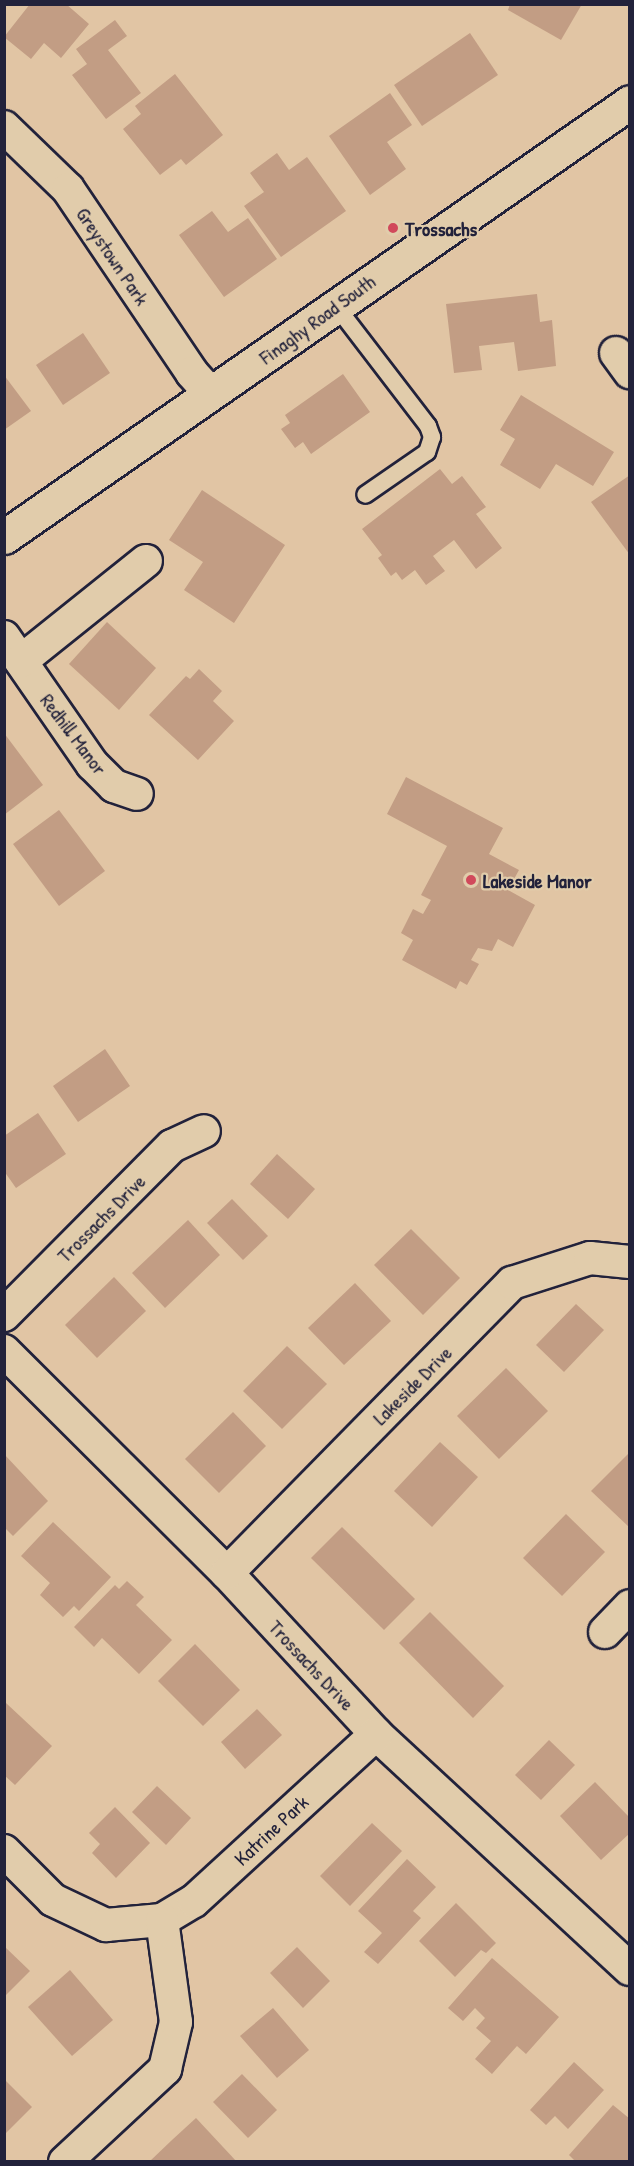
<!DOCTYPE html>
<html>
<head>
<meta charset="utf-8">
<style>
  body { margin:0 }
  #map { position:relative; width:634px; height:2166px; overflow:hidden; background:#e1c5a4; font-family:"Patrick Hand",sans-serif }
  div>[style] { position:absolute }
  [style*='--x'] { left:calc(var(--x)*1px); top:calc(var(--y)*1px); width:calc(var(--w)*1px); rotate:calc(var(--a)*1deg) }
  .building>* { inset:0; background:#c29d84 }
  .roads { filter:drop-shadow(2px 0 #22223b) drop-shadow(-2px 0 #22223b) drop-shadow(0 2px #22223b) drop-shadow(0 -2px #22223b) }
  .service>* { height:16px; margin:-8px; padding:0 8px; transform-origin:8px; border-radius:8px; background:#e1ccab }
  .minor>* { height:32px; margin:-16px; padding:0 16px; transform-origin:16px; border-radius:16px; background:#e1ccab }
  .tertiary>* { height:33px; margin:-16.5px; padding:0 16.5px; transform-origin:16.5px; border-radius:16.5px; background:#e1ccab }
  .dots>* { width:16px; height:16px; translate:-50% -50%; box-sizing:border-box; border:3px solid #e1ccab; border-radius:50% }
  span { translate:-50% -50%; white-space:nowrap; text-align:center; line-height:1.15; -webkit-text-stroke:4.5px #e1ccab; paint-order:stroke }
  .poi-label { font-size:20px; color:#22223b; font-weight:700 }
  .left { translate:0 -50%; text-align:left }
  .street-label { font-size:20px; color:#22223b }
  .frame { position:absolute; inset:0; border:6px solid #22223b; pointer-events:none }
</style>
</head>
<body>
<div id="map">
  <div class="building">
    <i style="clip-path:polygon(30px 4px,66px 4px,89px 24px,61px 58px,44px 43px,31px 59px,4px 37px)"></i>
    <i style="clip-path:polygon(510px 4px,582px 4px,561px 40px,508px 10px)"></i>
    <i style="clip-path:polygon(115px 20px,127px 36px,108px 50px,141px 93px,106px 119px,72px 75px,87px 64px,76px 49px)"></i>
    <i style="clip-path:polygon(470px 33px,498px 75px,422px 126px,394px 85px)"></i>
    <i style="clip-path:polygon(175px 74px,223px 135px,186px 165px,181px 159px,160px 175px,123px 129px,141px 114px,135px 106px)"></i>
    <i style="clip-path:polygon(390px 93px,412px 125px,387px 142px,406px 169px,370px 195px,329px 136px)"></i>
    <i style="clip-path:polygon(277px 153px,289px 170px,307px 157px,346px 211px,281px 257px,244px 206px,264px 192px,250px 173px)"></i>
    <i style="clip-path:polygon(212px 211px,228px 232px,248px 218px,277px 259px,224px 297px,179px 235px)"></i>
    <i style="clip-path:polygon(537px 294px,540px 322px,552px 320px,556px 366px,518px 371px,514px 342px,479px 346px,482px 370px,454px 373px,446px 304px)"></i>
    <i style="clip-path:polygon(83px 333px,110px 373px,63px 405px,36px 365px)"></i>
    <i style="clip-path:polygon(343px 374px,370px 412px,311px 454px,303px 442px,295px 448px,281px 429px,290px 423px,285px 415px)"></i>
    <i style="clip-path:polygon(4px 375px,31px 411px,4px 430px)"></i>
    <i style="clip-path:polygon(521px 395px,614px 452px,593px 486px,556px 464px,540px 489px,500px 465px,515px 439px,500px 430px)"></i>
    <i style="clip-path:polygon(440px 469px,452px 484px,462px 476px,486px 507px,476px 514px,502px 548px,476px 569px,454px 540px,433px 556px,445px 571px,426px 585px,415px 570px,402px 580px,396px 572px,391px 576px,378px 558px,382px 555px,362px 529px)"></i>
    <i style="clip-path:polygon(630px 475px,630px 555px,591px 502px)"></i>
    <i style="clip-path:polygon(202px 490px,285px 545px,234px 623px,184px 590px,203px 562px,169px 540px)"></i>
    <i style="clip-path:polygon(107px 622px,156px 668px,119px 710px,69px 664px)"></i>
    <i style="clip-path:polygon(199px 669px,222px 691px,213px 701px,234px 721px,198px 760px,149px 715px,186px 676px,190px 679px)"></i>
    <i style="clip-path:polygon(4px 733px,43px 785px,4px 815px)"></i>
    <i style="clip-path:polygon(406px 777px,503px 828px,489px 854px,519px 870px,508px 890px,535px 905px,513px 947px,498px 939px,492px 951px,478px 948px,471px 960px,479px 964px,467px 985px,460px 981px,456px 989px,402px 960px,413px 940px,401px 933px,413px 909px,423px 914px,431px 900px,421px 895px,447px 846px,387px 814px)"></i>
    <i style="clip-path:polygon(59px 810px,105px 871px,59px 906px,13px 844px)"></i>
    <i style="clip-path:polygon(105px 1049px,130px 1086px,78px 1122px,53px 1086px)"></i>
    <i style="clip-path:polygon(38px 1113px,66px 1154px,16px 1188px,4px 1171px,4px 1136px)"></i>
    <i style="clip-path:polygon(277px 1154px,315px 1189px,288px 1219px,250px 1184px)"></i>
    <i style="clip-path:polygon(232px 1199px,268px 1236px,243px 1260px,207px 1223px)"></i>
    <i style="clip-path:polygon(188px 1220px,220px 1255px,165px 1308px,132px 1273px)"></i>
    <i style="clip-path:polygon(411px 1229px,460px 1278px,423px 1315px,374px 1265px)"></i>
    <i style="clip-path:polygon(114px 1277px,146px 1311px,97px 1358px,65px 1325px)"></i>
    <i style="clip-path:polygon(355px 1283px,391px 1321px,344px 1365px,308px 1328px)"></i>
    <i style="clip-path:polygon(576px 1304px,604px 1330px,564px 1372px,536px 1345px)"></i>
    <i style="clip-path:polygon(287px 1346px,327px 1384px,282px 1429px,243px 1391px)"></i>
    <i style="clip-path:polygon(506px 1368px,548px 1411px,499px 1459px,457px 1416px)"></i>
    <i style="clip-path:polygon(233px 1412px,266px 1446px,219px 1493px,185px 1459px)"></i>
    <i style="clip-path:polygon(440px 1442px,478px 1477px,432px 1527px,394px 1491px)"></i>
    <i style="clip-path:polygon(630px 1452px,630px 1528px,591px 1491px)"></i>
    <i style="clip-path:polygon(4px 1454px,48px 1501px,13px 1536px,4px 1527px)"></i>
    <i style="clip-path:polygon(566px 1514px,605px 1552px,562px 1596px,523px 1558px)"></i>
    <i style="clip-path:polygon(53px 1522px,111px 1577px,79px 1611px,74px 1606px,63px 1617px,40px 1595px,50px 1583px,21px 1556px)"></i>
    <i style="clip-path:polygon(342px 1527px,415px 1599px,384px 1630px,311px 1558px)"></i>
    <i style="clip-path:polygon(127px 1581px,144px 1597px,136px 1605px,172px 1640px,139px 1674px,102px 1638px,94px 1647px,74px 1627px,115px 1585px,119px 1589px)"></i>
    <i style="clip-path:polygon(430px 1612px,504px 1686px,473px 1718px,399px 1643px)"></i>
    <i style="clip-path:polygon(195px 1644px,240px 1690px,203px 1726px,158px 1681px)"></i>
    <i style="clip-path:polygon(6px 1703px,52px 1746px,15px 1785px,4px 1775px)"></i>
    <i style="clip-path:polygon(257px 1709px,282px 1735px,245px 1769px,221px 1742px)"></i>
    <i style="clip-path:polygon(549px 1740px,575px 1765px,541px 1800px,515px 1775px)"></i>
    <i style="clip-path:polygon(595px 1782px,630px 1818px,630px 1833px,601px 1860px,560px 1816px)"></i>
    <i style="clip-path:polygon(157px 1786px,191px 1818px,166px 1845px,132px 1812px)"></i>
    <i style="clip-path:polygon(115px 1807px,150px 1843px,116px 1878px,92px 1853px,100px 1844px,89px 1833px)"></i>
    <i style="clip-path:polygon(372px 1823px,402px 1851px,350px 1906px,320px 1876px)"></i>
    <i style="clip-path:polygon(407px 1859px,436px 1887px,413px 1911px,421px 1918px,378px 1964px,364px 1952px,382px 1933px,358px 1911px)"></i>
    <i style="clip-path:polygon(456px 1903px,496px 1943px,486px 1953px,481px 1950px,455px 1977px,419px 1941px)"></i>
    <i style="clip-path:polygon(4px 1946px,30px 1971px,4px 1997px)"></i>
    <i style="clip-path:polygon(297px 1947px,330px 1981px,303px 2008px,270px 1973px)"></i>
    <i style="clip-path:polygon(492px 1958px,559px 2017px,526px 2054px,517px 2046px,492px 2074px,475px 2059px,491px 2041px,476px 2028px,485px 2018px,475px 2008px,463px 2021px,448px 2008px)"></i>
    <i style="clip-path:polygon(70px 1970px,113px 2020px,72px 2056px,28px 2007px)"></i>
    <i style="clip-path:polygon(273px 2008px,309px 2050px,277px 2078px,240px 2036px)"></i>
    <i style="clip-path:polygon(574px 2062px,604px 2090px,568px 2129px,555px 2116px,546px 2125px,530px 2110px)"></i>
    <i style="clip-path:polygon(242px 2074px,277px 2110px,248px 2138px,213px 2102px)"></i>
    <i style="clip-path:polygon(4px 2079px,32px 2107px,4px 2135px)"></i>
    <i style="clip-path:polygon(613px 2105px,630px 2119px,630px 2162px,576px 2162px,569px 2155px)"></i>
    <i style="clip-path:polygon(196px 2118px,237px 2162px,149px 2162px,172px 2140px)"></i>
  </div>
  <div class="roads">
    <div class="service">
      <i style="--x:336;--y:306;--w:151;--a:52.5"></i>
      <i style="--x:428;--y:426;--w:12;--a:70"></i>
      <i style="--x:432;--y:437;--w:16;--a:108"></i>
      <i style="--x:427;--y:452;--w:75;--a:145.3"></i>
    </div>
    <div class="minor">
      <i style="--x:4;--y:127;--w:89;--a:44.1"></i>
      <i style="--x:68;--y:189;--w:222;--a:56"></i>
      <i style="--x:192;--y:373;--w:28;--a:48"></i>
      <i style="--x:616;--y:353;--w:24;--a:54"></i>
      <i style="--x:4;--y:637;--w:155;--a:55.3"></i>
      <i style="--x:92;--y:764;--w:31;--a:45"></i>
      <i style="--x:114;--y:786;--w:24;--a:19"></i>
      <i style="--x:21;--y:661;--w:160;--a:-38.7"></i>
      <i style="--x:4;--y:1315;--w:238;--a:-45.2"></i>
      <i style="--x:172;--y:1146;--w:35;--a:-25"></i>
      <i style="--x:4;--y:1351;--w:315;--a:44.9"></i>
      <i style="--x:227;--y:1573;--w:219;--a:47.2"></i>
      <i style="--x:376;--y:1734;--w:346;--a:42.8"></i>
      <i style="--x:227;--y:1573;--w:407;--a:-45.5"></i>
      <i style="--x:512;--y:1283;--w:82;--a:-17.8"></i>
      <i style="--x:590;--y:1258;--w:40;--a:5.7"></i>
      <i style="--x:605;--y:1632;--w:36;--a:-46"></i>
      <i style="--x:4;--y:1851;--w:69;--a:45"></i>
      <i style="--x:53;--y:1900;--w:59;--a:25.3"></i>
      <i style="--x:106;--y:1925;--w:56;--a:-5.1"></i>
      <i style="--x:162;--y:1920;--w:37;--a:-31"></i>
      <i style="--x:194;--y:1901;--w:247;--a:-42.5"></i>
      <i style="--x:65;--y:2162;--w:137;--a:-42.9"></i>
      <i style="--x:165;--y:2069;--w:48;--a:-76.8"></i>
      <i style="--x:176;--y:2022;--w:103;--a:-97.8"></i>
    </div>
    <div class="tertiary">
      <i style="--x:4;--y:537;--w:762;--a:-34.79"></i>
    </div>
  </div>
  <div class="dots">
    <i style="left:393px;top:228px;background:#d1495b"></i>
    <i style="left:471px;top:880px;background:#d1495b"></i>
  </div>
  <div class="poi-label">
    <span class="left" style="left:405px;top:228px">Trossachs</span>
    <span class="left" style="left:483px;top:880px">Lakeside Manor</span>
  </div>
  <div class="street-label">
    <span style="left:113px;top:256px;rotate:56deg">Greystown Park</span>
    <span style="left:317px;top:319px;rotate:-36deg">Finaghy Road South</span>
    <span style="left:74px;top:734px;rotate:53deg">Redhill Manor</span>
    <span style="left:101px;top:1218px;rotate:-45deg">Trossachs Drive</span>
    <span style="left:412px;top:1385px;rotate:-45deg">Lakeside Drive</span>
    <span style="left:312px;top:1665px;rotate:47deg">Trossachs Drive</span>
    <span style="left:271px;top:1830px;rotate:-43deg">Katrine Park</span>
  </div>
  <div class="frame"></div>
</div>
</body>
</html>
